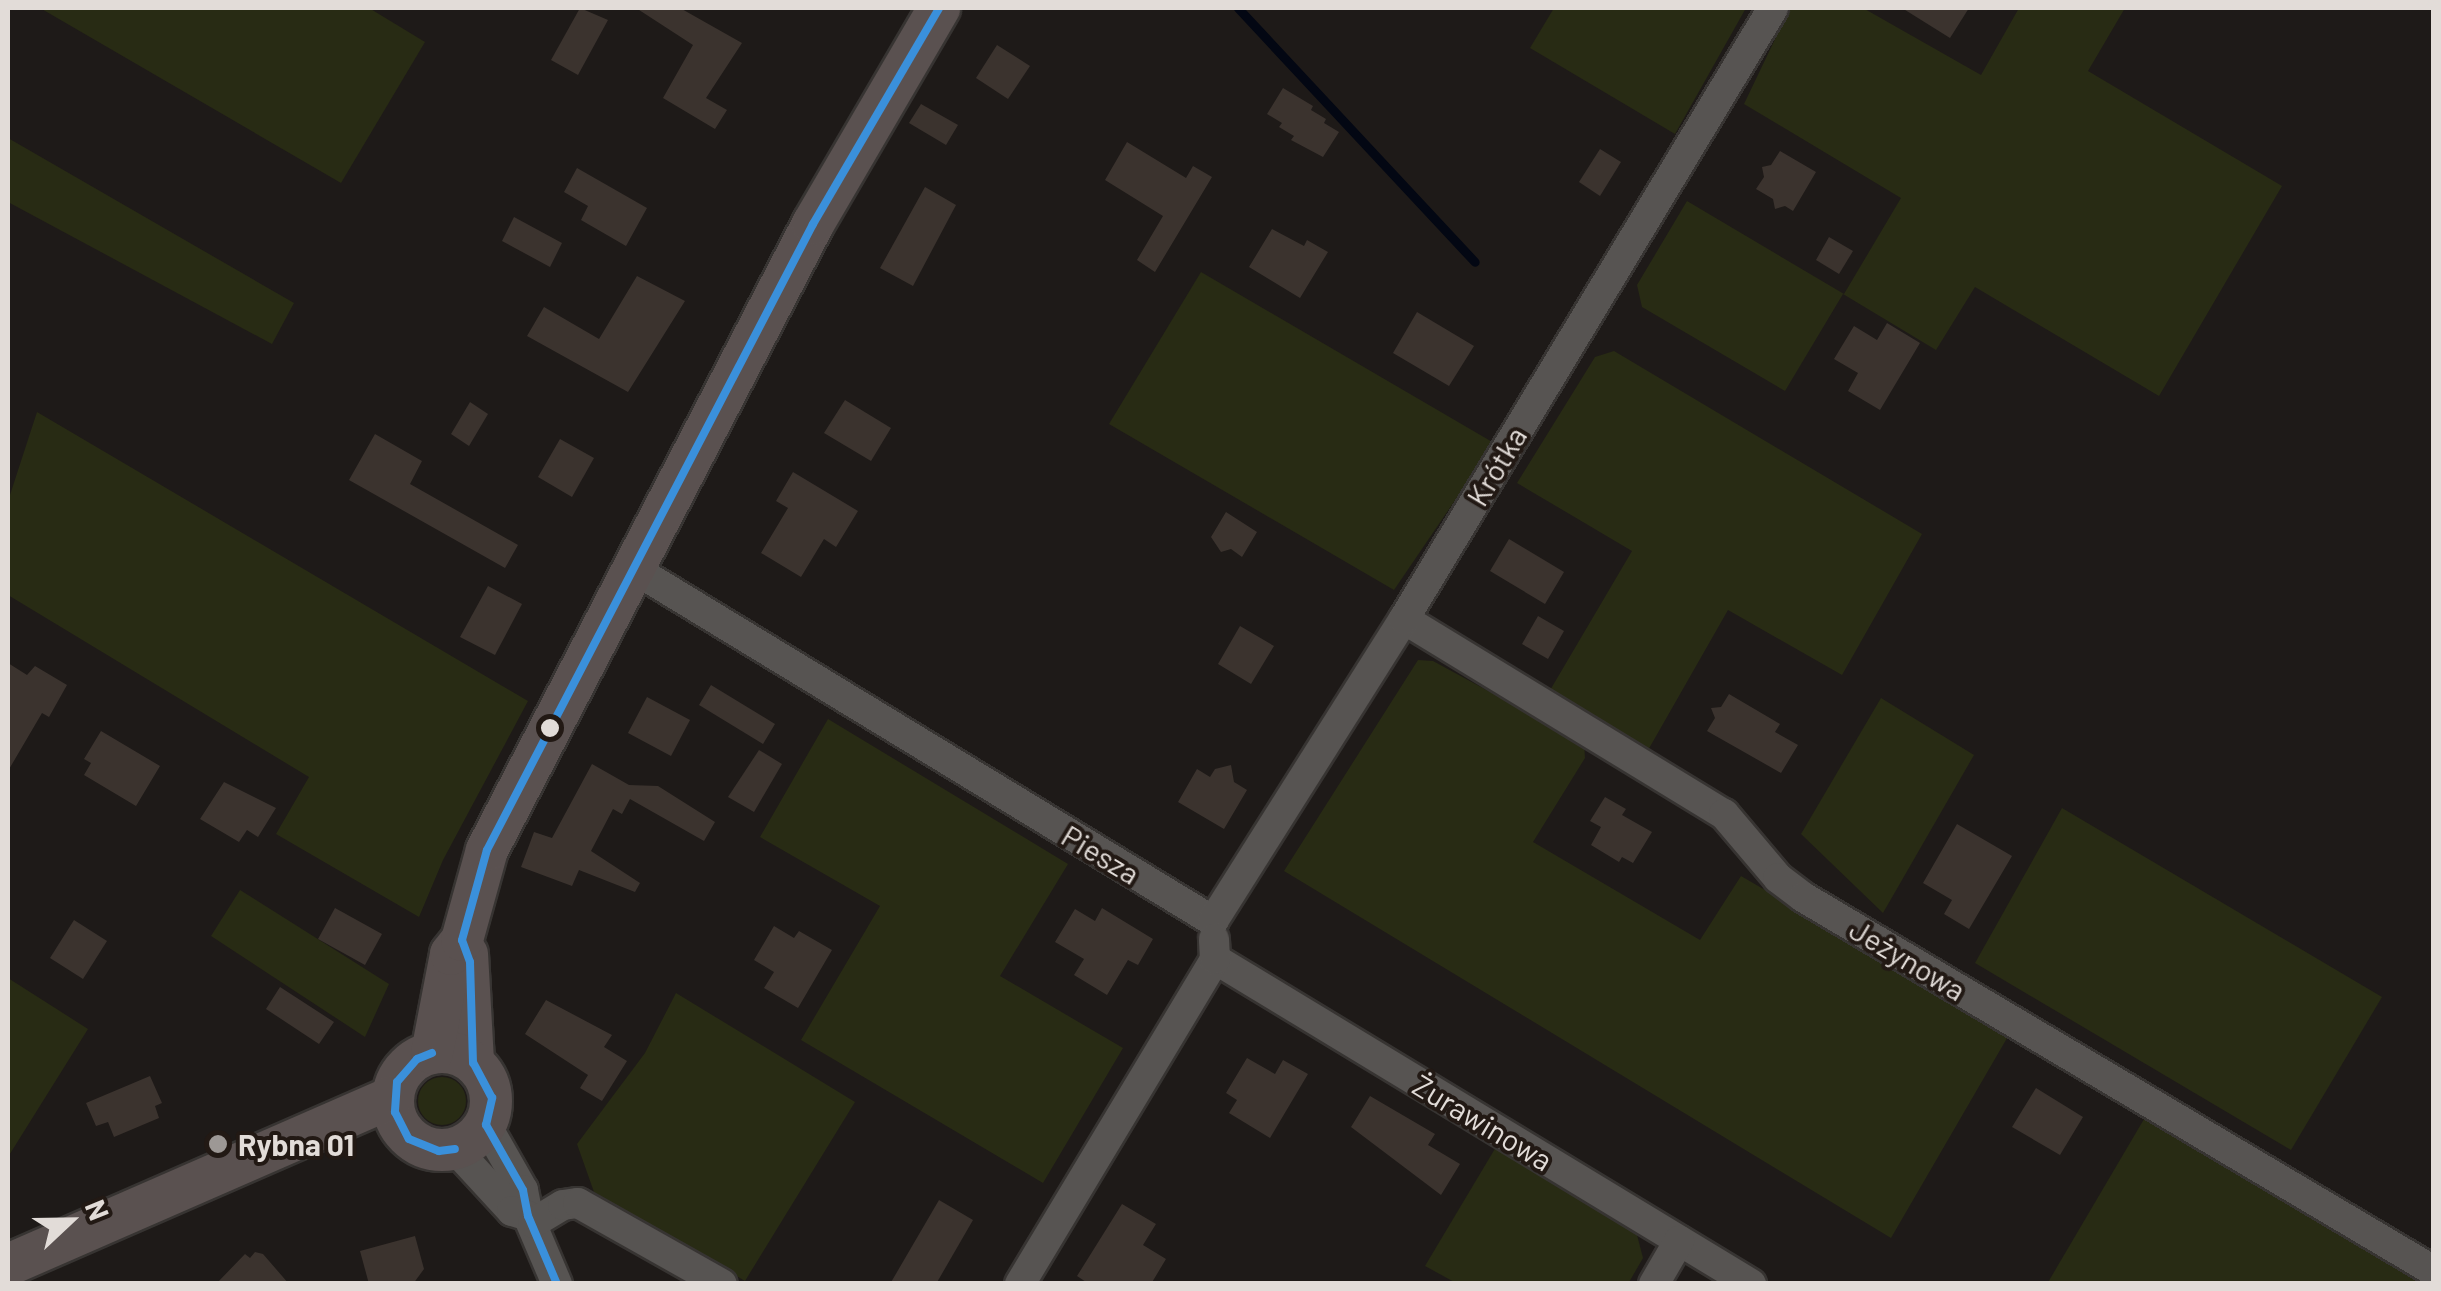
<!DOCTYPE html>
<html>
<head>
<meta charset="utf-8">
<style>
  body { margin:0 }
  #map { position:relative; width:2441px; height:1291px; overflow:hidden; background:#1e1a18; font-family:Barlow,sans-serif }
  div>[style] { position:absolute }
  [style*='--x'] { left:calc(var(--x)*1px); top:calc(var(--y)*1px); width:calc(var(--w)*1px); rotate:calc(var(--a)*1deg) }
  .green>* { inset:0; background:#282b14 }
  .round { border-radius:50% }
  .stream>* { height:9px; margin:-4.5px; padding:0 4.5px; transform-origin:4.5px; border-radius:4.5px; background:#030713 }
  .building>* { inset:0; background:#3b332e }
  .roads { filter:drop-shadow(2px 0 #373432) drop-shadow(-2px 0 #373432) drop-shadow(0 2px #373432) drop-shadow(0 -2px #373432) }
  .street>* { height:30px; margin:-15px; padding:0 15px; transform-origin:15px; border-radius:15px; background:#575452 }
  .secondary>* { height:42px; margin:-21px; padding:0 21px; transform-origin:21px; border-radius:21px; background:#5a5150 }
  .secondary>.ring { margin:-21px; padding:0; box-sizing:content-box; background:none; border:42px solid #5a5150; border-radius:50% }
  .bus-1>* { height:8px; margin:-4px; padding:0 4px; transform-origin:4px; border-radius:4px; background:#3a90db }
  .dots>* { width:28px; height:28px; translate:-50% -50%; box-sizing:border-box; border:5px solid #221914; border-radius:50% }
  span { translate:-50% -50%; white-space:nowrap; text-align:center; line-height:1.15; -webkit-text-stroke:8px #221914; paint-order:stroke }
  .street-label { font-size:30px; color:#e2dcd8 }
  .poi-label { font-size:30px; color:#e2dcd8; font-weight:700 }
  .left { translate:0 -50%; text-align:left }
  .frame { position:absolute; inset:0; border:10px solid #e2dcd8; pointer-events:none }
  .north { position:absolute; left:20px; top:1171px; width:100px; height:100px; -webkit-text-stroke:8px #221914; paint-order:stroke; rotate:68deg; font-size:28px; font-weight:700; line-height:40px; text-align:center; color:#e2dcd8 }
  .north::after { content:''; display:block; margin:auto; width:35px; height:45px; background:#e2dcd8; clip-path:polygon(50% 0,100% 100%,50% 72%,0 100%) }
</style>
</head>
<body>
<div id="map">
  <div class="green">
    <i style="clip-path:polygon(40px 8px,369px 8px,425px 42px,341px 183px)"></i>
    <i style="clip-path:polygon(1554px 8px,1746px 8px,1675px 134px,1530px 48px)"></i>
    <i style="clip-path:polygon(1790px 8px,1863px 8px,1981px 75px,2019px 8px,2125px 8px,2088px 71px,2282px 186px,2159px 396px,1975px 287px,1936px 350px,1843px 294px,1785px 391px,1642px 307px,1637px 285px,1687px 201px,1844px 294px,1901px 198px,1744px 104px)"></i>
    <i style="clip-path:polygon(8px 138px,294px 303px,272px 344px,8px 202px)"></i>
    <i style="clip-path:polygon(1201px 272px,1494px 443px,1394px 590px,1109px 424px)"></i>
    <i style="clip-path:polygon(1614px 351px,1922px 534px,1842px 675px,1728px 610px,1647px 752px,1549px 692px,1632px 551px,1517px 483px,1595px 357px)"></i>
    <i style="clip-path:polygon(37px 412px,528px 701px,443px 860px,419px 917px,276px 834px,309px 777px,8px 595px,8px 501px)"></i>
    <i style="clip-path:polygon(1418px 660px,1433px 661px,1584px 743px,1585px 758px,1533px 842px,1700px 940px,1741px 876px,2010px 1033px,1891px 1238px,1284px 871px)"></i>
    <i style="clip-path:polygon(1881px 698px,1974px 755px,1883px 913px,1801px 834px)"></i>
    <i style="clip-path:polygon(828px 719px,1068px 864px,1000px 976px,1123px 1048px,1043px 1183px,801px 1040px,880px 906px,760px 837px)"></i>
    <i style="clip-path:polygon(2062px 808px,2382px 997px,2291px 1150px,1975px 963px)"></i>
    <i style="clip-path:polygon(240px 890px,389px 984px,365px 1037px,211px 936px)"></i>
    <i style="clip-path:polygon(8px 978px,88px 1029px,8px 1157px)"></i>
    <i style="clip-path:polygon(676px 993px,855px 1102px,745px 1281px,594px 1192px,577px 1144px,645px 1053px)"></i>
    <i class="round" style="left:418px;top:1077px;width:48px;height:48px"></i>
    <i style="clip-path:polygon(2147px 1114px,2433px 1284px,2047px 1284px)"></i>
    <i style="clip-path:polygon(1496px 1147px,1636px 1231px,1643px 1258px,1628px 1284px,1456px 1283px,1425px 1266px)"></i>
  </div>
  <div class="stream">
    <i style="--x:1238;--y:8;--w:347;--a:47"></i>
  </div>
  <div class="building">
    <i style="clip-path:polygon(580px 8px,608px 20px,578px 75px,551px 60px)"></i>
    <i style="clip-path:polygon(636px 8px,680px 8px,742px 43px,706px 98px,727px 110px,715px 129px,663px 98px,693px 45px)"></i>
    <i style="clip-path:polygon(1902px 8px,1969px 8px,1950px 38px)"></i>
    <i style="clip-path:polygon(997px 45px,1030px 66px,1008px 99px,976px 78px)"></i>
    <i style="clip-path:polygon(1283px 88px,1313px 106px,1311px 110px,1326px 119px,1324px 123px,1339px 132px,1323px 157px,1291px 140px,1294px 136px,1279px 127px,1282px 123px,1267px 114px)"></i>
    <i style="clip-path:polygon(921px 104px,958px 125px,946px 145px,909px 123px)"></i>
    <i style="clip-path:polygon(1127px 142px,1186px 178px,1193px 166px,1212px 177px,1155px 272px,1137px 260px,1163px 216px,1105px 180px)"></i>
    <i style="clip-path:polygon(1600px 149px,1621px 162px,1600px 196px,1579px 182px)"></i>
    <i style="clip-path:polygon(1780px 151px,1816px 172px,1793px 211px,1785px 206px,1775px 209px,1773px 199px,1756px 189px,1764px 177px,1762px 167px,1771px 165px)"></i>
    <i style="clip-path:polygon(577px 168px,647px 208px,626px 246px,581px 220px,588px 206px,564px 192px)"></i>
    <i style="clip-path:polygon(925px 187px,956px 205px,913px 286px,880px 268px)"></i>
    <i style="clip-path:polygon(514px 217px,562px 243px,550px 267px,502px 241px)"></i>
    <i style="clip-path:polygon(1272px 229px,1304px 246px,1307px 240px,1328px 252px,1300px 298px,1249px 267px)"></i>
    <i style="clip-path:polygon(1829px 237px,1853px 251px,1839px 274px,1816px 260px)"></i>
    <i style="clip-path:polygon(637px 276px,685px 301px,628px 392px,527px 336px,544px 307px,599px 339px)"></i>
    <i style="clip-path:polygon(1417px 312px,1474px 346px,1449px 386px,1393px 353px)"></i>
    <i style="clip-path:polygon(1887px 323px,1920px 343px,1880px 410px,1848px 391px,1858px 373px,1834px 359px,1854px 326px,1877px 340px)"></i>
    <i style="clip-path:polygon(845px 400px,891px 428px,871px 461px,824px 433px)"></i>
    <i style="clip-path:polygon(470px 402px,488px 414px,469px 446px,451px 434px)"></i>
    <i style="clip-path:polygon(375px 434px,422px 461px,410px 484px,518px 545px,505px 568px,349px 480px)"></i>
    <i style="clip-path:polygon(560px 439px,594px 458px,572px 497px,538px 477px)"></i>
    <i style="clip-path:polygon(793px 472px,858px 511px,836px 547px,824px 539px,801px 577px,761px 553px,788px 508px,776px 501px)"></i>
    <i style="clip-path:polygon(1226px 512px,1257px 532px,1242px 557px,1231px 549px,1221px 552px,1211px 537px)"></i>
    <i style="clip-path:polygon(1509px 539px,1564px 572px,1545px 604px,1490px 571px)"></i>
    <i style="clip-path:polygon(488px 586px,522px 604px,495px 655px,460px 637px)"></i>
    <i style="clip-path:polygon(1538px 616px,1564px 631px,1548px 659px,1522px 644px)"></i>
    <i style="clip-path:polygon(1240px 626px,1274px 646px,1251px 684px,1218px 664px)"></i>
    <i style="clip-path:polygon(8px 663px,27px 675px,35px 666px,67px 685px,49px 717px,42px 713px,8px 771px)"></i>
    <i style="clip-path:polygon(711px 685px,775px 724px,763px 744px,699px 705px)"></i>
    <i style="clip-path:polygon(1729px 694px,1780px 724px,1775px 732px,1798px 745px,1781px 773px,1707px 731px,1715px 718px,1711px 708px,1721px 707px)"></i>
    <i style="clip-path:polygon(647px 697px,690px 720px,671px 756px,628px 733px)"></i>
    <i style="clip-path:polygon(101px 731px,160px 766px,136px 806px,84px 775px,91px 763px,84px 759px)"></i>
    <i style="clip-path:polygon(759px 750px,782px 764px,754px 812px,728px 797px)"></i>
    <i style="clip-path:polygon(592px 764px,629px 785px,658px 786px,715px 822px,704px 841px,630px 799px,622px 814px,613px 809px,591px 851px,640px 883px,635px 892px,579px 870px,572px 886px,521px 867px,534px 832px,552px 838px)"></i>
    <i style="clip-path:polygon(1231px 765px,1234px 782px,1247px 790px,1224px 829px,1178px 802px,1197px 769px,1210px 777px,1215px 769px)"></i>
    <i style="clip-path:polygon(224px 782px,276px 808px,258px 837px,247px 830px,239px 842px,200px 819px)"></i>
    <i style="clip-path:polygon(1605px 797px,1626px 809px,1622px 815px,1652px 832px,1633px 863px,1622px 857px,1619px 862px,1591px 845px,1601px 827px,1590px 821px)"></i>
    <i style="clip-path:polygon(1957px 824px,2012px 856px,1969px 929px,1944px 914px,1952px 900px,1923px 883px)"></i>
    <i style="clip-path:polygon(335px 908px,382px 934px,365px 965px,318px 939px)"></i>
    <i style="clip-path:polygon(1102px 908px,1153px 939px,1138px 965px,1128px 960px,1107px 995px,1074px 975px,1084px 959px,1055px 942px,1075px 909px,1095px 921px)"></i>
    <i style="clip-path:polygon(74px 920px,107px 941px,83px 979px,50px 958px)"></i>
    <i style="clip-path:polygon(774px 926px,794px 938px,799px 931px,832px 950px,798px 1008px,764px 988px,774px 972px,754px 960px)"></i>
    <i style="clip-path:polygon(280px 987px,334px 1022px,319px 1044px,266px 1009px)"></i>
    <i style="clip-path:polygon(546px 1000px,612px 1035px,604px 1047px,627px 1061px,602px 1101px,580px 1088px,588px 1075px,525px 1034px)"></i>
    <i style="clip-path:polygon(1247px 1058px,1275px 1074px,1283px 1060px,1308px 1074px,1270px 1138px,1229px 1113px,1237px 1100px,1226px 1093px)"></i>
    <i style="clip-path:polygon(150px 1076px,162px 1103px,155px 1106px,159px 1118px,114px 1137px,108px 1122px,96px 1126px,86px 1103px)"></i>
    <i style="clip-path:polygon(2036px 1088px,2083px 1117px,2060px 1155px,2012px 1127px)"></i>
    <i style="clip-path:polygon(1370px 1096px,1435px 1134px,1428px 1145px,1460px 1164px,1441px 1195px,1351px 1127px)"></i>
    <i style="clip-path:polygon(939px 1200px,973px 1220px,936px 1284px,890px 1284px)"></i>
    <i style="clip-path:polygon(1122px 1204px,1156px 1224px,1143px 1245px,1166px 1259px,1151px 1284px,1089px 1284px,1077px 1276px)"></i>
    <i style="clip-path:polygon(415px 1236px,424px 1269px,413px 1284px,369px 1284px,360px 1251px)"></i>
    <i style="clip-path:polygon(255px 1252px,263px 1254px,289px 1284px,216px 1284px,245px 1254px,250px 1258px)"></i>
  </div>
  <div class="roads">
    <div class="street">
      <i style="--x:634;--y:569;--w:678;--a:31.3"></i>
      <i style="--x:1404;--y:619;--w:375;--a:31.4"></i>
      <i style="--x:1724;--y:814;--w:84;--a:49.8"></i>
      <i style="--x:1778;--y:878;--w:31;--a:37"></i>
      <i style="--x:1803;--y:897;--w:734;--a:30.66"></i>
      <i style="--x:1213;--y:921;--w:357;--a:-57.7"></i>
      <i style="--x:1404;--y:619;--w:714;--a:-58.87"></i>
      <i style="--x:1215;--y:959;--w:627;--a:31.23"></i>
      <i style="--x:486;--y:1125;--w:75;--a:60.4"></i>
      <i style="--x:523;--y:1190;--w:26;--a:79"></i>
      <i style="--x:528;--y:1216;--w:74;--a:66.9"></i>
      <i style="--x:455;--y:1149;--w:84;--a:47.4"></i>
      <i style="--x:512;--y:1211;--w:17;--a:17"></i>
      <i style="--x:533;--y:1223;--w:35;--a:-31"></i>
      <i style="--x:563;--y:1205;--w:15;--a:-8"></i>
      <i style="--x:578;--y:1203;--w:165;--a:29.4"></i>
      <i style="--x:1020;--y:1284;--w:379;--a:-59"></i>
      <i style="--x:1215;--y:959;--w:20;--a:-93"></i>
      <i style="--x:1654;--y:1284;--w:50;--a:-59.8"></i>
    </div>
    <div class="secondary">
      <i style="--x:467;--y:954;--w:109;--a:86.8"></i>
      <i class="ring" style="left:393px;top:1052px;width:56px;height:56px"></i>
      <i style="--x:432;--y:1053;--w:101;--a:-79.1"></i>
      <i style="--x:451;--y:954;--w:18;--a:-52"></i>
      <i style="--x:462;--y:940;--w:93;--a:-74.5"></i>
      <i style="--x:487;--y:850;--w:706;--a:-62.49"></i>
      <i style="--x:813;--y:224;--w:250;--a:-59.7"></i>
      <i style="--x:8;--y:1265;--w:420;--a:-23.6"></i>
    </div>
  </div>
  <div class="bus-1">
    <i style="--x:432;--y:1053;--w:16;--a:158"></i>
    <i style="--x:417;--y:1059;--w:30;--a:131"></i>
    <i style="--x:397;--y:1082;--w:30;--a:94"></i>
    <i style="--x:395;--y:1112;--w:30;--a:63"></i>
    <i style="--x:409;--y:1139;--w:32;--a:22"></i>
    <i style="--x:439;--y:1151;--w:16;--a:-7"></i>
    <i style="--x:557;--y:1284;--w:74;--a:-113.1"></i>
    <i style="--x:528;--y:1216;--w:26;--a:-101"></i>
    <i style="--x:523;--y:1190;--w:75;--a:-119.6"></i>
    <i style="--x:486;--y:1125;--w:28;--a:-77"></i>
    <i style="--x:492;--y:1098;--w:40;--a:-118"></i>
    <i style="--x:473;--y:1063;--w:101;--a:-91.7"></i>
    <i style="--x:470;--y:962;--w:23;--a:-110"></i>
    <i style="--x:462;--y:940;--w:93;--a:-74.5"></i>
    <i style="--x:487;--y:850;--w:706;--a:-62.49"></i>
    <i style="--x:813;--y:224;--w:250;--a:-59.7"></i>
  </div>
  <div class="dots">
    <i style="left:550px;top:728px;background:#e2dcd8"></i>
    <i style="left:218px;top:1144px;background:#9d9895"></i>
  </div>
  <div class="street-label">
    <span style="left:1496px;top:466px;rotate:-59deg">Krótka</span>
    <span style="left:1101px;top:854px;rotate:31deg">Piesza</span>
    <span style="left:1908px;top:959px;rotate:31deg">Jeżynowa</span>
    <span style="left:1483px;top:1122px;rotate:31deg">Żurawinowa</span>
  </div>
  <div class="poi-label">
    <span class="left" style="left:238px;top:1144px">Rybna 01</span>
  </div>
  <div class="frame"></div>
  <div class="north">N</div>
</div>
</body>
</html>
